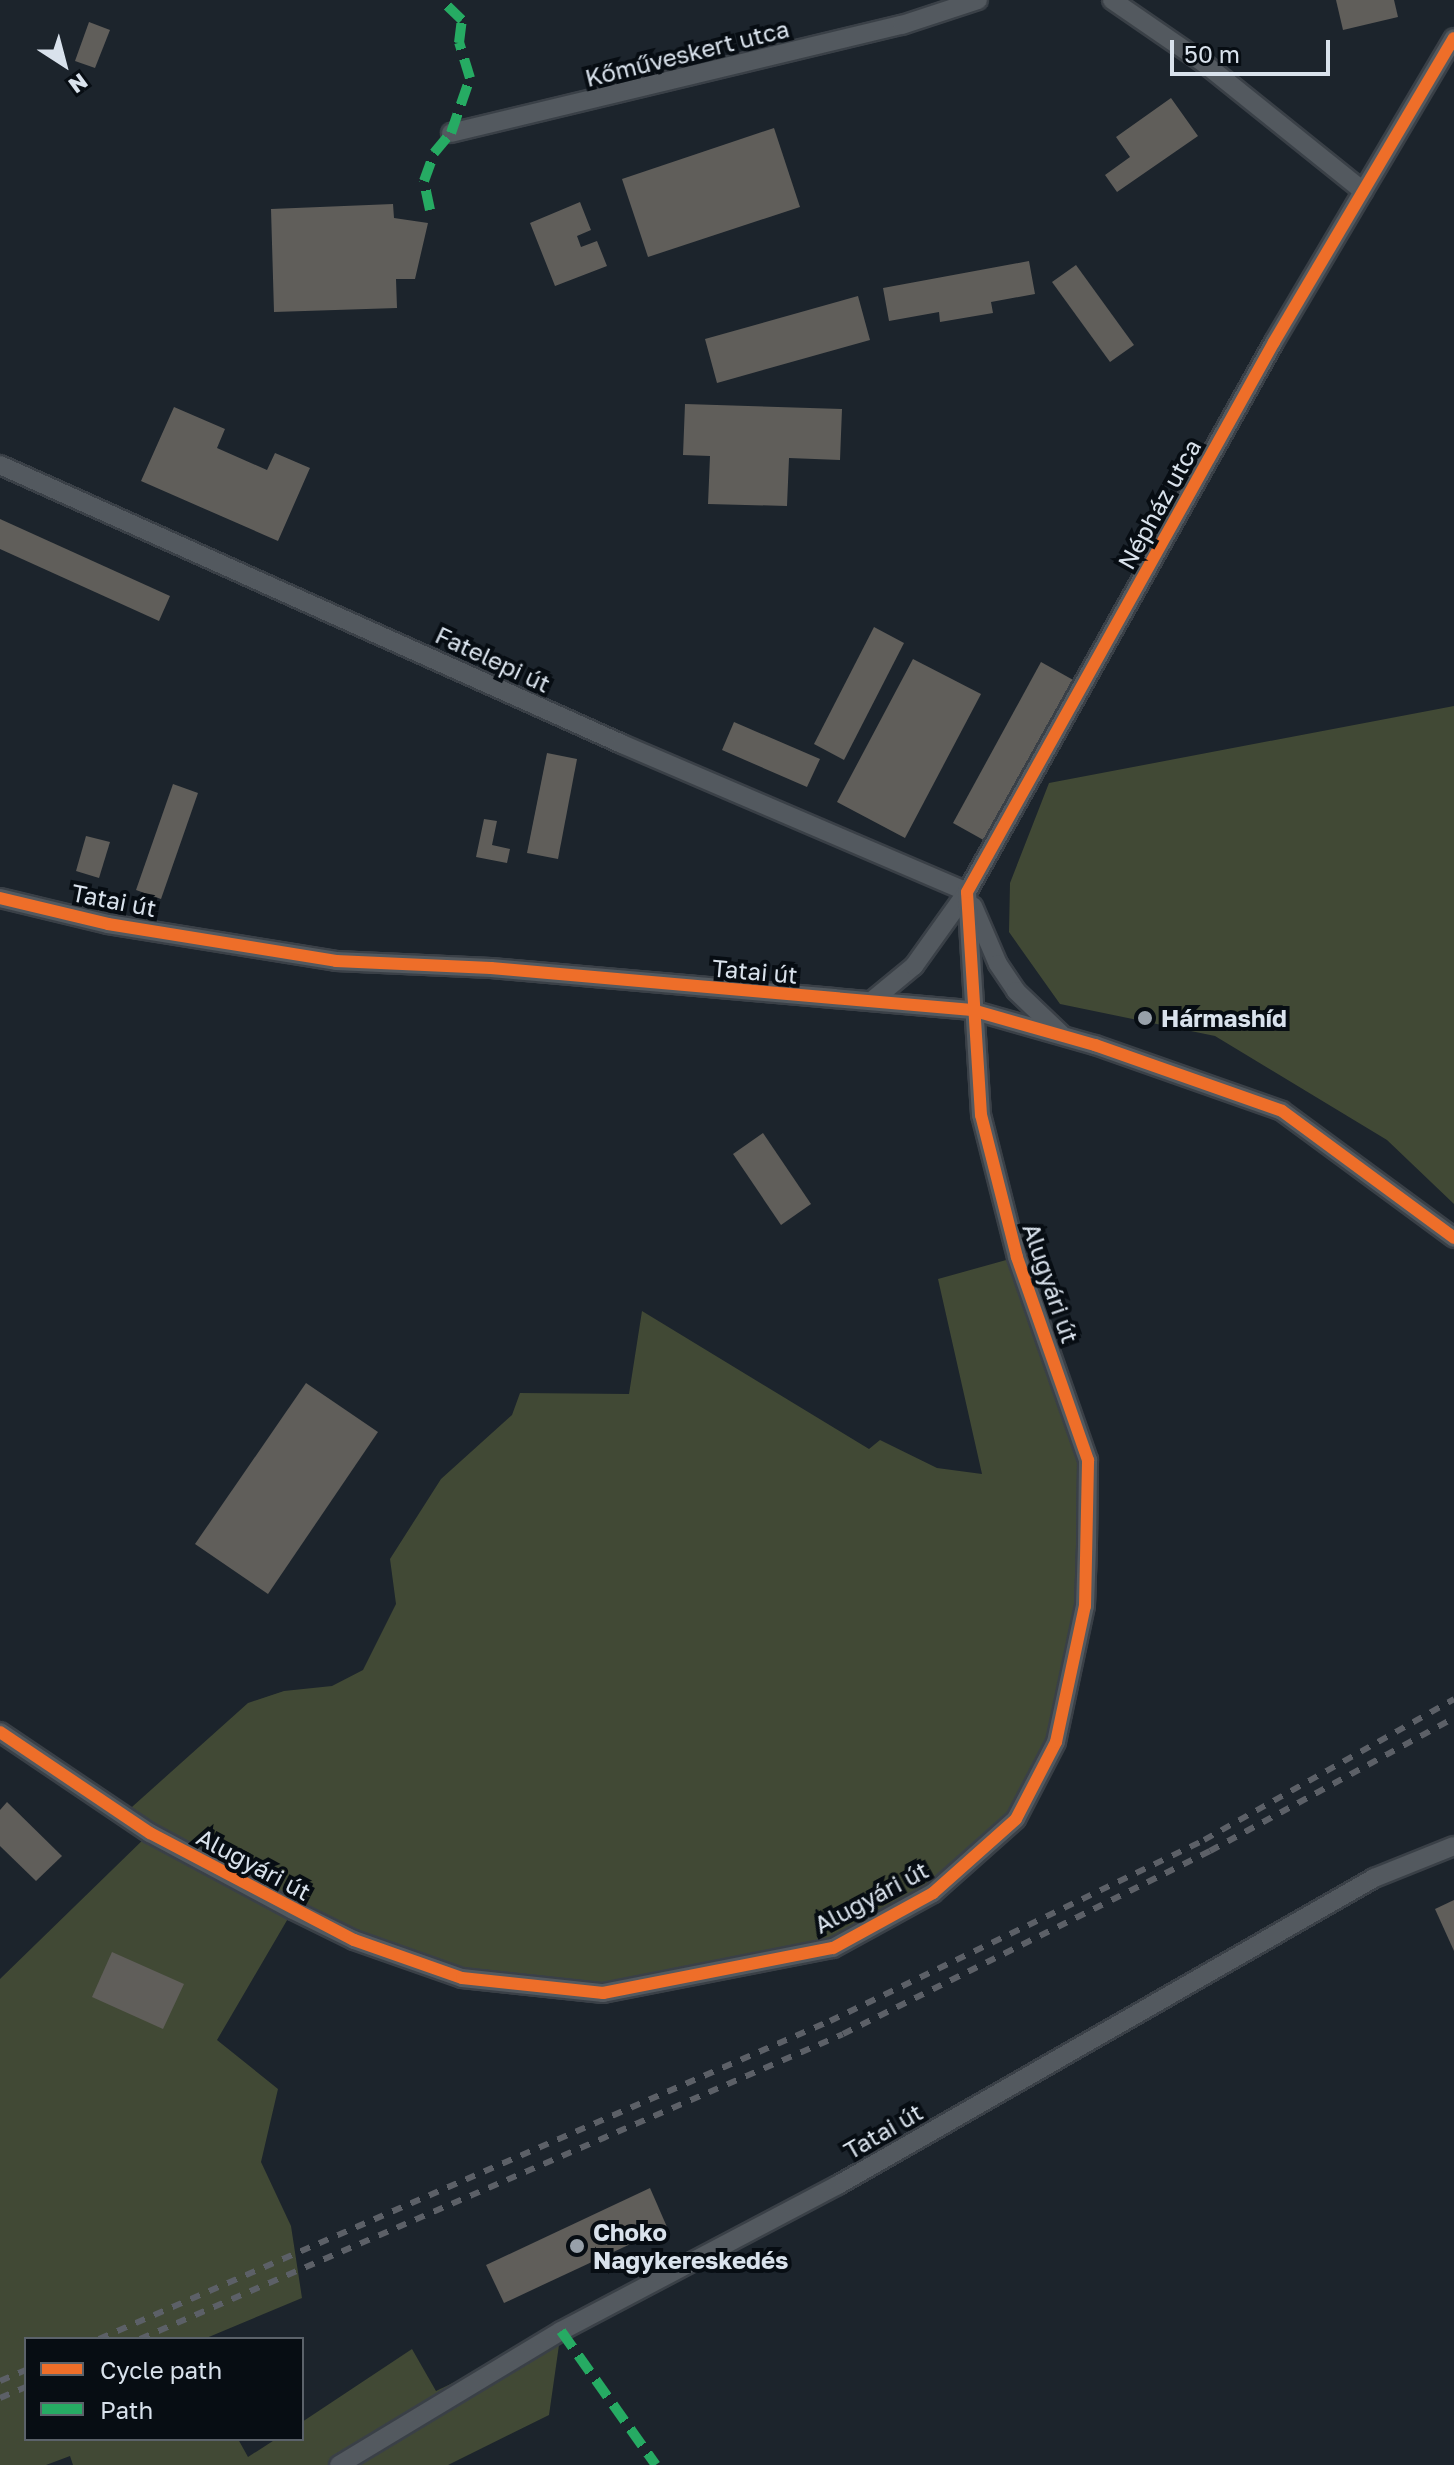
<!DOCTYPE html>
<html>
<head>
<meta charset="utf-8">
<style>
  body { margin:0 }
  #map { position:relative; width:1454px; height:2465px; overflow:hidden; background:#1c242c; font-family:"Golos Text",sans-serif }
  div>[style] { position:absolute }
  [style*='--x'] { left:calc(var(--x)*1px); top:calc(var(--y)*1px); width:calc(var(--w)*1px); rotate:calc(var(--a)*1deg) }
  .green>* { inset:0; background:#414935 }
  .building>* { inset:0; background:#605e5a }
  .roads { filter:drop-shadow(2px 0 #3a4047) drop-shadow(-2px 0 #3a4047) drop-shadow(0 2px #3a4047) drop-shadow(0 -2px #3a4047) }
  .street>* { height:18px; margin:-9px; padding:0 9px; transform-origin:9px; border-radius:9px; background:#53595f }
  .rail>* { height:6px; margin-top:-3px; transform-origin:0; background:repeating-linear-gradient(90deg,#5c6067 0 10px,transparent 0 20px) }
  .quiet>* { height:10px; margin-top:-5px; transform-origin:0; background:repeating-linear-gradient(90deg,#26ab63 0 20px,transparent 0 30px) }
  .cycleway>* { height:12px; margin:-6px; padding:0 6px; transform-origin:6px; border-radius:6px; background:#ee6e29 }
  .dots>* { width:22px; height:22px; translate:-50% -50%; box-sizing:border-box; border:4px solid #070d13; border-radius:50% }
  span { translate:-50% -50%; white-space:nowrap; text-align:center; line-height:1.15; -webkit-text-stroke:8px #070d13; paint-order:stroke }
  .street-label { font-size:24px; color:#d9e2ec }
  .poi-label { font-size:24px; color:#d9e2ec; font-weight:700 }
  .left { translate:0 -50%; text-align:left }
  .legend { position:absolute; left:24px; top:2337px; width:280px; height:104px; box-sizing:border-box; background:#070d13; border:2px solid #5b626a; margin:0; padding:10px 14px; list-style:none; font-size:24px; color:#d9e2ec }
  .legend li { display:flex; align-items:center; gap:16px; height:40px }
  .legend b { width:40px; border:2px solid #5b626a }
  .north { position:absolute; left:24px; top:24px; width:80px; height:80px; -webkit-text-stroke:6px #070d13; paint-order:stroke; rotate:144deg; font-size:22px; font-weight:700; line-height:32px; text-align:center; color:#d9e2ec }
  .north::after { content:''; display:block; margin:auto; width:28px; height:36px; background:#d9e2ec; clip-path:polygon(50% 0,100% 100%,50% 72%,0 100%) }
  .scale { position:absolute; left:1170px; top:40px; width:160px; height:36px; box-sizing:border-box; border:4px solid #d9e2ec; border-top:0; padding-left:10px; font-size:24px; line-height:28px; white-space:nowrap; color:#d9e2ec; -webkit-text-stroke:6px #070d13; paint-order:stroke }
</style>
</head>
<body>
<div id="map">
  <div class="green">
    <i style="clip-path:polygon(1454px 706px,1454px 1204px,1387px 1140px,1215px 1036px,1060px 1004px,1009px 932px,1010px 883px,1049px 783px)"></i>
    <i style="clip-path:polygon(1017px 1257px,1088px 1460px,1087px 1538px,1056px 1742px,1016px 1819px,933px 1893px,833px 1948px,603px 1993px,462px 1978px,293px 1910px,217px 2040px,278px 2089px,261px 2162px,291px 2226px,302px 2298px,204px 2339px,26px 2339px,26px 2439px,238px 2439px,248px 2457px,276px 2439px,302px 2439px,302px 2422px,412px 2349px,436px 2391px,561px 2331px,549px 2415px,448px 2465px,73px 2465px,70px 2456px,46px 2465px,0 2465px,0 1979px,150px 1833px,123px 1815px,248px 1703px,284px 1691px,332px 1686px,363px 1670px,396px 1604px,390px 1559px,441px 1479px,512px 1415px,520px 1393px,629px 1394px,642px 1311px,869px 1449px,880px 1440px,937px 1468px,982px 1474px,938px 1279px)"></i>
  </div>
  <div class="building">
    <i style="clip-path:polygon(1336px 0,1394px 0,1398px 17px,1343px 30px)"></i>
    <i style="clip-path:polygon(89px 22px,110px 30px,95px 68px,75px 61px)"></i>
    <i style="clip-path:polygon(1171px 98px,1198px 136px,1117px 192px,1105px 175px,1130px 157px,1116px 137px)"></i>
    <i style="clip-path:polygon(774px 128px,800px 207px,648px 257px,622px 179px)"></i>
    <i style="clip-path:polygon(580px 202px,591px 230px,577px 236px,581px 247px,597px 241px,607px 266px,555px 286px,530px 223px)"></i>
    <i style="clip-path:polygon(393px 204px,394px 218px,428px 223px,415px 279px,396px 279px,397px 308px,274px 312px,271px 209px)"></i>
    <i style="clip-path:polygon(1029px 261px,1035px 294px,991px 302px,993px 313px,940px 322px,939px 312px,889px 321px,883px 288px)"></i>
    <i style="clip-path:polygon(1076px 265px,1134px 345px,1110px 362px,1052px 282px)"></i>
    <i style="clip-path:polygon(858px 296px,870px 340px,717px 383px,705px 339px)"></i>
    <i style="clip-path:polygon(685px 404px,842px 409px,840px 460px,789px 458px,787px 506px,708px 504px,710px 456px,683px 455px)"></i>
    <i style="clip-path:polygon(174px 407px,225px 429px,217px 448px,267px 470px,275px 453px,310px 468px,278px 541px,141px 481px)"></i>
    <i style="clip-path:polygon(0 519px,170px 596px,159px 621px,0 549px)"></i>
    <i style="clip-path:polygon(874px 627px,904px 643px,844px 760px,814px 744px)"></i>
    <i style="clip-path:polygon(913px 659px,981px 694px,905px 838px,837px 802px)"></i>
    <i style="clip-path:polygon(1041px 662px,1075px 681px,987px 842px,953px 823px)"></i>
    <i style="clip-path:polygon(734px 722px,820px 759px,807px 787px,722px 750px)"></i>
    <i style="clip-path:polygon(547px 753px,577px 759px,558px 859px,527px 853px)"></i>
    <i style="clip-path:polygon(173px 784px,198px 793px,161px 899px,136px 890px)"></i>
    <i style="clip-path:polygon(484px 819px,497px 821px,492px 845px,510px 849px,507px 863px,476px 857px)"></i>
    <i style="clip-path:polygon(86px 836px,110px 842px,99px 878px,76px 871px)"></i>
    <i style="clip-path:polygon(763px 1133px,811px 1204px,781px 1225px,733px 1154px)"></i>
    <i style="clip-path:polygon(306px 1383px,378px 1432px,268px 1594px,195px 1544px)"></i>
    <i style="clip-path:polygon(7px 1802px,62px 1856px,36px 1881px,0 1846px,0 1810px)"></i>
    <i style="clip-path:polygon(1454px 1900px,1454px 1951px,1435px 1909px)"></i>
    <i style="clip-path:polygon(112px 1952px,184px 1984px,163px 2029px,92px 1997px)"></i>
    <i style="clip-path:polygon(650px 2188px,667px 2227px,504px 2303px,486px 2265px)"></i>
  </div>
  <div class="roads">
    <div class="street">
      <i style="--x:1112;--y:0;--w:113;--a:34.5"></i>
      <i style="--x:1205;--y:64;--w:203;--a:38.8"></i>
      <i style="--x:451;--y:133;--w:464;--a:-13.5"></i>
      <i style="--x:902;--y:25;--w:80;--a:-18.2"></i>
      <i style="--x:0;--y:465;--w:682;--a:24.16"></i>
      <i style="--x:622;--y:744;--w:375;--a:23.2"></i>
      <i style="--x:0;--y:898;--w:111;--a:13.5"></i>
      <i style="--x:108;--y:924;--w:231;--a:9.2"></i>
      <i style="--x:336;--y:961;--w:155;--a:2.6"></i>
      <i style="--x:491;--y:968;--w:483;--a:5"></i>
      <i style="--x:972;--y:1010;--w:128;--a:15.9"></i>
      <i style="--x:1095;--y:1045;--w:198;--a:19.4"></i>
      <i style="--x:1282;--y:1111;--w:214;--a:36.4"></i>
      <i style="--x:973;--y:906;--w:63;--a:66.7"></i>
      <i style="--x:998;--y:964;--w:32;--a:56"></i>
      <i style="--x:1016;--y:991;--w:62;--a:43.7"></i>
      <i style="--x:874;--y:999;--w:52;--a:-39.5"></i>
      <i style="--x:914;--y:966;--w:91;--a:-54.4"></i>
      <i style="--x:967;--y:892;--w:630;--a:-60.83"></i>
      <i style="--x:1274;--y:342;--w:353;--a:-59.4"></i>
      <i style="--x:0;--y:1732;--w:181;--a:34"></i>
      <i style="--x:150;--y:1833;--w:162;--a:28.3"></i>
      <i style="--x:293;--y:1910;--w:68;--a:26.2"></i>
      <i style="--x:354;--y:1940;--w:114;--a:19.4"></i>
      <i style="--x:462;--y:1978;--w:142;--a:6.1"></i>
      <i style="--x:603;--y:1993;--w:234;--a:-11.1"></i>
      <i style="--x:833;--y:1948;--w:114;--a:-28.8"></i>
      <i style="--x:933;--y:1893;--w:111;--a:-41.7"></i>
      <i style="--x:1016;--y:1819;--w:87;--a:-62.5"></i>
      <i style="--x:1056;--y:1742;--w:139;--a:-78"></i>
      <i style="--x:1085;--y:1606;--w:61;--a:-88.1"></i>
      <i style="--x:1087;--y:1545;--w:85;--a:-89.3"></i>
      <i style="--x:1088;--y:1460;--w:215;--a:-109.3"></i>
      <i style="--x:1017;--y:1257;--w:146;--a:-104.2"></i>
      <i style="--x:981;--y:1115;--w:223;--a:-93.6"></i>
      <i style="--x:339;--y:2465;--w:259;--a:-31.1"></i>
      <i style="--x:561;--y:2331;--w:313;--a:-27.8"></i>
      <i style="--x:838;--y:2185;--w:618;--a:-29.8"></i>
      <i style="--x:1374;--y:1878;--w:86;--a:-21.8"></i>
    </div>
  </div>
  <div class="rail">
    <i style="--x:99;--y:2339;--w:797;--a:-23.51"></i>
    <i style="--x:830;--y:2021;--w:415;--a:-25.8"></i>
    <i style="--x:1204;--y:1840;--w:287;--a:-29.4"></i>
    <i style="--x:140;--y:2339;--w:766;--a:-23.45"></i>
    <i style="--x:843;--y:2034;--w:410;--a:-26.5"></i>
    <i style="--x:1210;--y:1851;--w:278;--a:-28.6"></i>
    <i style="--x:0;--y:2381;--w:28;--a:-23"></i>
    <i style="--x:0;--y:2398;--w:28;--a:-23"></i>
  </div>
  <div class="quiet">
    <i style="--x:430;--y:210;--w:30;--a:-102"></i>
    <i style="--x:424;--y:181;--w:30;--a:-70"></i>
    <i style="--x:434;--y:153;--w:26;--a:-50"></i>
    <i style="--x:451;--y:133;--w:58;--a:-70.9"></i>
    <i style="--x:470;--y:78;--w:37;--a:-107"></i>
    <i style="--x:459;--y:43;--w:23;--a:-83"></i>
    <i style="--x:462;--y:20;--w:29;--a:-136"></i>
    <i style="--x:561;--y:2331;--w:164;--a:54.7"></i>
  </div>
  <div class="cycleway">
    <i style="--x:0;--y:898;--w:111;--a:13.5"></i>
    <i style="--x:108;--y:924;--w:231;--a:9.2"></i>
    <i style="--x:336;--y:961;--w:155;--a:2.6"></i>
    <i style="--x:491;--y:968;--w:483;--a:5"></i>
    <i style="--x:972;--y:1010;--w:128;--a:15.9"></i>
    <i style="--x:1095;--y:1045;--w:198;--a:19.4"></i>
    <i style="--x:1282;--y:1111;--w:214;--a:36.4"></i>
    <i style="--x:0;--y:1732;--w:181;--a:34"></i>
    <i style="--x:150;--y:1833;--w:230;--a:27.7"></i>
    <i style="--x:354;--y:1940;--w:114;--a:19.4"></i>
    <i style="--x:462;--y:1978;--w:142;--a:6.1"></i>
    <i style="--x:603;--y:1993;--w:234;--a:-11.1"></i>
    <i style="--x:833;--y:1948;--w:114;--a:-28.8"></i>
    <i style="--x:933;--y:1893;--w:111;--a:-41.7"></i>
    <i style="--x:1016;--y:1819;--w:87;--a:-62.5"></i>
    <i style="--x:1056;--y:1742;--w:139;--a:-78"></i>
    <i style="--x:1085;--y:1606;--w:146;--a:-88.8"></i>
    <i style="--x:1088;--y:1460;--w:215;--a:-109.3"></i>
    <i style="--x:1017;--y:1257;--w:146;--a:-104.2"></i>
    <i style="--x:981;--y:1115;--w:223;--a:-93.6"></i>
    <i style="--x:967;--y:892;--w:630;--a:-60.83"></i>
    <i style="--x:1274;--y:342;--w:353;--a:-59.4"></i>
  </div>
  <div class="dots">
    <i style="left:1145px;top:1018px;background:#97a0a9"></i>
    <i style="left:577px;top:2246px;background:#97a0a9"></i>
  </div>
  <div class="street-label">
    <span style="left:687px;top:53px;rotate:-14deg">Kőműveskert utca</span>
    <span style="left:1159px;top:504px;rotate:-61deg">Népház utca</span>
    <span style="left:493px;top:659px;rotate:25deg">Fatelepi út</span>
    <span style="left:114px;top:900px;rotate:11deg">Tatai út</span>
    <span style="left:755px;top:971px;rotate:5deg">Tatai út</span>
    <span style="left:1051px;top:1283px;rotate:71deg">Alugyári út</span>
    <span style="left:254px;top:1864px;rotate:28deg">Alugyári út</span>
    <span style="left:871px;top:1897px;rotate:-28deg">Alugyári út</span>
    <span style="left:883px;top:2131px;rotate:-30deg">Tatai út</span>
  </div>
  <div class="poi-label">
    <span class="left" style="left:1161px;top:1018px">Hármashíd</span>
    <span class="left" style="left:593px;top:2246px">Choko<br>Nagykereskedés</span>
  </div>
  <ul class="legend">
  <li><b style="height:10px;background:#ee6e29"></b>Cycle path</li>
  <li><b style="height:10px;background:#26ab63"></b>Path</li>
  </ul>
  <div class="north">N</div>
  <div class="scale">50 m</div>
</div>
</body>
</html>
